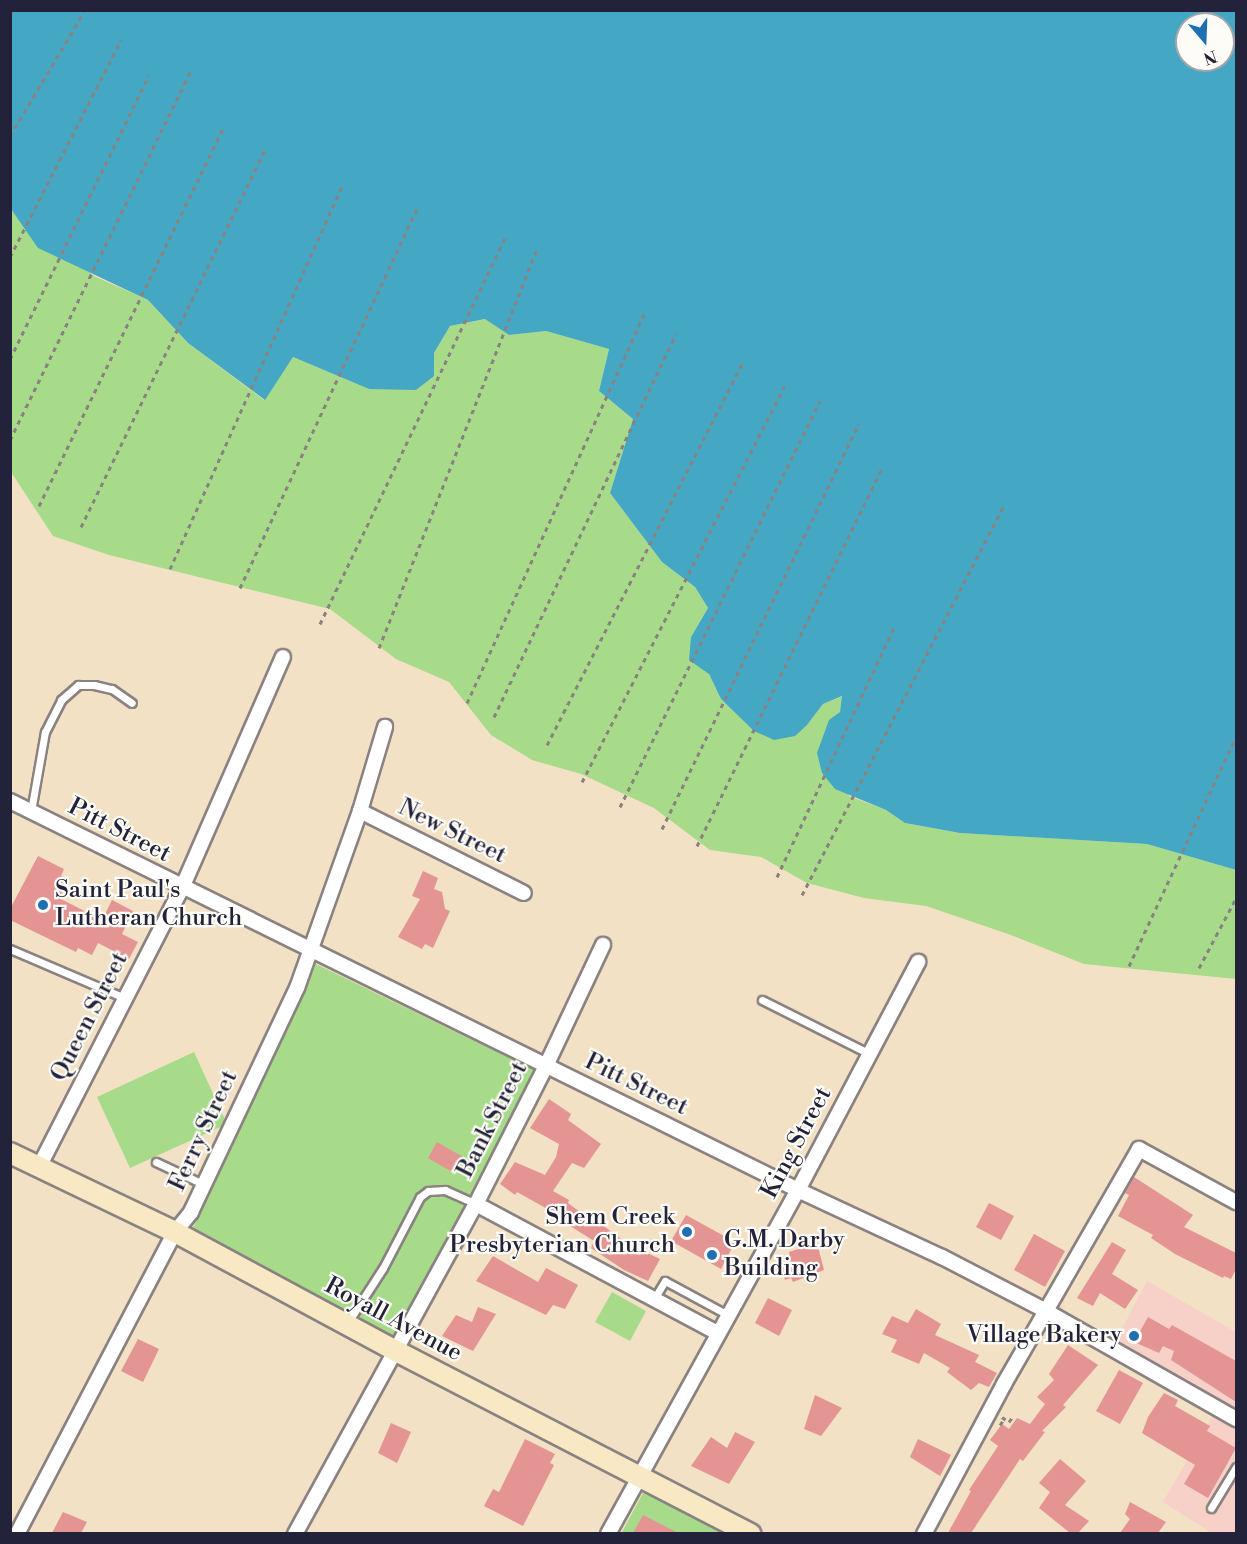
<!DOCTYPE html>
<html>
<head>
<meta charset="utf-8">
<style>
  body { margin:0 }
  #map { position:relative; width:1247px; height:1544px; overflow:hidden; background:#f2e1c5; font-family:"Libre Bodoni",serif }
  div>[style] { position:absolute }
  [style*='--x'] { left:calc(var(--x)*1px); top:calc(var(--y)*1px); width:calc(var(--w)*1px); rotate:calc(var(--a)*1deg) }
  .built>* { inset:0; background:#f7d1c8 }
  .green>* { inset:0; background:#a7db8a }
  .water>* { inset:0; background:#44a7c4 }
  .building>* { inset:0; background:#e39493 }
  .path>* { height:3px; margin-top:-1.5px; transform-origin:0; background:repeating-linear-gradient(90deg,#8a8280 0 4.5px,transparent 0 9px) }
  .roads { filter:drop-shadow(2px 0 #8a8280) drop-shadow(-2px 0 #8a8280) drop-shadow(0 2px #8a8280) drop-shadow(0 -2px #8a8280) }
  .lane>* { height:7px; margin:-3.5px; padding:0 3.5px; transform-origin:3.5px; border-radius:3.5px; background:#fff }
  .street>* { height:14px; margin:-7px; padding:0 7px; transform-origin:7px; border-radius:7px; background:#fff }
  .secondary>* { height:20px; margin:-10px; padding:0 10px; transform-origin:10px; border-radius:10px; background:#f8e8c3 }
  .dots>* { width:16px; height:16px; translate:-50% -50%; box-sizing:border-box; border:3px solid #fdfcf7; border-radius:50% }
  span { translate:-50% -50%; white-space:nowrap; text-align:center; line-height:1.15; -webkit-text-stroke:4.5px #fdfcf7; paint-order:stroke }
  .street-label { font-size:24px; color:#22223b }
  .poi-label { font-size:24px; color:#22223b }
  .left { translate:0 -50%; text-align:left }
  .right { translate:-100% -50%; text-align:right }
  .frame { position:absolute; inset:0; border:12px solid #22223b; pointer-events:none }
  .north { position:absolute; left:1175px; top:12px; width:60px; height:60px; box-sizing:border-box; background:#fdfcf7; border:2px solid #a5a5ac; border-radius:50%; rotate:161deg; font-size:16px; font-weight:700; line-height:24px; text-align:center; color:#22223b }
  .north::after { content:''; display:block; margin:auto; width:21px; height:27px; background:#1f6fb2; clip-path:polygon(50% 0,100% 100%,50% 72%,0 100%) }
</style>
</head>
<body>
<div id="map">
  <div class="built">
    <i style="clip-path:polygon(1147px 1281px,1236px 1332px,1236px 1533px,1212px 1533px,1163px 1502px,1216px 1410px,1111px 1350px)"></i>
  </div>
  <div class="green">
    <i style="clip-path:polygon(10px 209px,94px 276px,148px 300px,188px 343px,264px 400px,293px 357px,369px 389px,434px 376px,434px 353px,450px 326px,486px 319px,509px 335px,546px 331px,609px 349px,599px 391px,633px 419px,610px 493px,662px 562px,695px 587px,708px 608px,691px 637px,721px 699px,754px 730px,807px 725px,823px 704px,843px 696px,840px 712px,829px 721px,849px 796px,886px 810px,905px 823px,960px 833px,1147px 844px,1236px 870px,1236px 979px,1084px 964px,1011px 935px,926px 906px,864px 898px,807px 883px,761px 857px,710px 850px,654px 808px,581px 774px,532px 760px,491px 735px,449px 682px,396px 659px,330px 609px,109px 555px,53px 536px,11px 472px)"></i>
    <i style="clip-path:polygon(316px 964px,536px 1071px,393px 1338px,192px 1230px)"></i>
    <i style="clip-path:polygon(194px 1052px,227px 1124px,130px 1168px,97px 1097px)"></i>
    <i style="clip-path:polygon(612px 1292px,646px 1311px,630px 1341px,595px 1322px)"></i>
    <i style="clip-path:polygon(645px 1489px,731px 1534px,621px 1534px)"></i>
  </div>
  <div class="water">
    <i style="clip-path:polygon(evenodd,10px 11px,1236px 11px,1236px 870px,1147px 844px,960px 833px,905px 823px,886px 810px,835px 789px,822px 773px,817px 753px,829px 720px,840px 712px,842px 696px,823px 704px,807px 725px,795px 736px,774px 740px,754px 731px,721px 699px,709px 674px,689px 660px,691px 637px,708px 608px,695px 587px,662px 562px,610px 493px,633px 419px,599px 391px,609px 349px,546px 331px,509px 335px,485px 319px,450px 326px,434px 353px,434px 376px,416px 390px,369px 389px,293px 357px,265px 400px,188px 343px,148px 300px,38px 248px,11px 209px,10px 11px,1187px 24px,1223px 24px,1223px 60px,1187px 60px,1187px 24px)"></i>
  </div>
  <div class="building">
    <i style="clip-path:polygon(38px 856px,64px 869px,61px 876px,68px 880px,59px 898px,102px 920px,112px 900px,133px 911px,122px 934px,138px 942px,129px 959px,98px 943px,92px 955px,78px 948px,76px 952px,10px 920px,10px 909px)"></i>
    <i style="clip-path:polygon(423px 871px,438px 878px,434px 889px,442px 892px,445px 909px,450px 911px,433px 948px,425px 944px,422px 949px,398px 937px,420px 899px,412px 896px)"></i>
    <i style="clip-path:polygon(549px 1099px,571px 1114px,568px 1120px,601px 1144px,584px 1168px,572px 1163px,553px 1191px,569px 1200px,568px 1203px,600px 1227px,601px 1224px,628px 1244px,660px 1259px,648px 1281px,624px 1270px,591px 1248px,594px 1241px,567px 1224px,569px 1221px,517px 1192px,515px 1195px,500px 1184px,515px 1162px,545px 1175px,556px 1157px,559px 1144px,530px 1128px)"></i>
    <i style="clip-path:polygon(437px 1142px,463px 1157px,454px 1173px,428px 1158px)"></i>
    <i style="clip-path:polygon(1134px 1177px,1193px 1215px,1184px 1227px,1236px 1253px,1236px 1269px,1231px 1279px,1224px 1276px,1223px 1278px,1175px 1254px,1151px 1238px,1153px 1235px,1118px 1216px,1129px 1195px,1125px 1193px)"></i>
    <i style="clip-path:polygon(989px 1203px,1014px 1216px,1001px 1240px,976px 1227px)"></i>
    <i style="clip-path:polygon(686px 1215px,735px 1242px,721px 1269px,671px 1241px)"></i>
    <i style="clip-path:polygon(1034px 1234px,1065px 1251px,1045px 1287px,1014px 1270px)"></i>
    <i style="clip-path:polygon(1112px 1242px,1126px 1250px,1112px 1274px,1138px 1290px,1125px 1309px,1100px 1293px,1093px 1306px,1077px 1298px)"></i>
    <i style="clip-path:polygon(817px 1243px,824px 1270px,793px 1282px,791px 1278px,785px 1280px,779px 1263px,790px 1259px,789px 1252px)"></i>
    <i style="clip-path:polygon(493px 1256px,538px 1282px,546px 1268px,578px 1285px,565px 1309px,553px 1305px,546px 1315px,476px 1281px)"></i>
    <i style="clip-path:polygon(768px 1298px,792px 1310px,779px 1336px,755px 1323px)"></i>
    <i style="clip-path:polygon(478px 1307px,496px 1314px,473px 1351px,442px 1336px,456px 1315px,472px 1322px)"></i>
    <i style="clip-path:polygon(916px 1309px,941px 1324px,935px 1335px,979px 1355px,975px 1362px,997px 1373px,989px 1387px,979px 1383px,971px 1390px,947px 1372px,950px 1368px,924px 1353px,919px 1364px,891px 1352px,897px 1340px,882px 1334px,892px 1316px,908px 1323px)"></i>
    <i style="clip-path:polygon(1148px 1317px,1169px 1329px,1172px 1325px,1236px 1361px,1236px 1402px,1171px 1360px,1174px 1351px,1163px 1346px,1159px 1353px,1134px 1342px)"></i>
    <i style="clip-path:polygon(138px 1339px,159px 1349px,143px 1382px,121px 1371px)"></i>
    <i style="clip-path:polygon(1068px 1345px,1098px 1365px,1063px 1405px,1066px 1407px,1042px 1431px,1045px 1432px,1023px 1461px,1020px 1459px,971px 1533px,948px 1533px,971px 1491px,969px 1490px,998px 1446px,990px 1440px,1002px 1424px,1009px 1429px,1017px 1418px,1030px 1424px,1045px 1404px,1037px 1397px,1054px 1380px,1049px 1374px)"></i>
    <i style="clip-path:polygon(1119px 1370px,1143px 1383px,1120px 1424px,1096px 1411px)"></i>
    <i style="clip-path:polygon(1164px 1393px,1178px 1400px,1175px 1406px,1210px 1426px,1207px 1431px,1236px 1448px,1208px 1498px,1184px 1484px,1195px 1465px,1142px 1433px,1148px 1417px)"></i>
    <i style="clip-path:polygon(815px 1395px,842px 1408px,821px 1436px,804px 1429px)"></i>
    <i style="clip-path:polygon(391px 1423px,411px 1432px,397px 1463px,378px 1453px)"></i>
    <i style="clip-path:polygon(735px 1432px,755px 1442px,729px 1484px,691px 1466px,711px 1437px,727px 1448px)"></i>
    <i style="clip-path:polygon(525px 1439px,555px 1454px,550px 1463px,554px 1465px,523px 1526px,484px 1506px,493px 1489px,499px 1492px)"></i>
    <i style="clip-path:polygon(918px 1439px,951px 1455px,940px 1476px,910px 1457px)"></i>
    <i style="clip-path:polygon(1060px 1459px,1086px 1481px,1065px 1505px,1089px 1521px,1078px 1533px,1070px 1533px,1039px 1508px,1050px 1492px,1039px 1483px)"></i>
    <i style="clip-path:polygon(1130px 1502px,1166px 1522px,1158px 1533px,1120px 1533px,1130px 1519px,1125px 1514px)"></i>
    <i style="clip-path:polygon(63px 1512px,87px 1522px,81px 1533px,52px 1533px)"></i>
    <i style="clip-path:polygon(643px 1515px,678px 1533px,633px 1533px)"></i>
  </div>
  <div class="path">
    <i style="--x:10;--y:14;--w:5;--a:-53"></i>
    <i style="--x:10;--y:136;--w:147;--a:-59.2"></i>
    <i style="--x:10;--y:257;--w:244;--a:-62.9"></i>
    <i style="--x:10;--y:359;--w:316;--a:-63.9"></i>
    <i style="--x:10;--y:440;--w:412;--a:-63.9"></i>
    <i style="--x:39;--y:506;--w:420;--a:-64"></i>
    <i style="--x:81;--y:527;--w:420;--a:-64"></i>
    <i style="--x:170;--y:569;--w:422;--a:-65.8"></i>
    <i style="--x:240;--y:588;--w:418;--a:-65"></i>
    <i style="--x:320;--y:624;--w:431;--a:-64.4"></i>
    <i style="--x:379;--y:648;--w:427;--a:-68.4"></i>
    <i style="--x:467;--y:703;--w:430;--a:-65.5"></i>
    <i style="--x:494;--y:717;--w:424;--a:-64.6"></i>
    <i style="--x:547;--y:745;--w:430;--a:-62.9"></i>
    <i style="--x:582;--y:782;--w:444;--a:-62.9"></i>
    <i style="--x:620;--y:807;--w:453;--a:-63.8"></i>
    <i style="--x:662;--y:829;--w:451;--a:-64.1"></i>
    <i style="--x:697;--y:846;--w:421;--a:-63.9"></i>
    <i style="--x:777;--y:877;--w:276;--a:-64.9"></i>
    <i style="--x:802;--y:895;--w:439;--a:-62.6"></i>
    <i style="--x:1129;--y:966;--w:253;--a:-65"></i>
    <i style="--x:1199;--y:968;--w:79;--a:-62.1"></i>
    <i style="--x:1002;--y:1417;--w:9;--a:36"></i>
    <i style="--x:1009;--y:1422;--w:7;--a:-56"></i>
    <i style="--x:1000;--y:1425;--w:7;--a:-56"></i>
  </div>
  <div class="roads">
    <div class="lane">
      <i style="--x:31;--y:811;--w:80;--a:-80"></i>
      <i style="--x:45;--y:732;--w:36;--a:-63"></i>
      <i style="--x:61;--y:700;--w:23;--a:-41"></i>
      <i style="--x:78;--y:685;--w:16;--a:0"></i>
      <i style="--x:94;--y:685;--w:18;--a:13"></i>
      <i style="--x:112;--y:689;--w:24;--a:35"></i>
      <i style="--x:10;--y:949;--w:125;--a:23.1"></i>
      <i style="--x:762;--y:1000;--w:121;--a:26.6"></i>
      <i style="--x:156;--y:1162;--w:54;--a:25.1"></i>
      <i style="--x:654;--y:1299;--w:21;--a:-59"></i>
      <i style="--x:665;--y:1281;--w:72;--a:28.4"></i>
      <i style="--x:348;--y:1322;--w:64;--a:-57.1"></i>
      <i style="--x:383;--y:1268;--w:80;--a:-62.5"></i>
      <i style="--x:420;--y:1197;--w:10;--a:-37"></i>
      <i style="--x:428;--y:1191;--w:17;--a:-3"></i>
      <i style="--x:445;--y:1190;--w:34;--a:24"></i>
      <i style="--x:1211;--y:1508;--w:48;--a:-58.6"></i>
    </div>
    <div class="street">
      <i style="--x:10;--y:801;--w:879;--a:26.27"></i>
      <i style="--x:798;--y:1190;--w:159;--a:25"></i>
      <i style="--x:942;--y:1257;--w:117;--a:27.4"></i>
      <i style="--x:1046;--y:1311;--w:219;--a:29.6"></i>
      <i style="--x:360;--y:811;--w:183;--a:26.6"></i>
      <i style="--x:39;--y:1167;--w:314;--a:-62.9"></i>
      <i style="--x:182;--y:888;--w:252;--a:-66.4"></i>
      <i style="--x:476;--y:1204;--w:274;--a:28.1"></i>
      <i style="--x:17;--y:1534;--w:341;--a:-62.4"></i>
      <i style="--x:175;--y:1232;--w:26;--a:-51"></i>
      <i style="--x:191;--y:1212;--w:248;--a:-64.7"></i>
      <i style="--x:297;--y:988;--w:188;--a:-70.4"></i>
      <i style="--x:360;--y:811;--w:88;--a:-73.4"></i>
      <i style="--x:295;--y:1534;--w:376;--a:-61.3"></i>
      <i style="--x:476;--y:1204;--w:155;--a:-63.1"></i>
      <i style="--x:546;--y:1066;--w:134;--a:-64.8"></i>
      <i style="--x:608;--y:1534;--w:393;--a:-61.1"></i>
      <i style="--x:798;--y:1190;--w:258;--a:-62.2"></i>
      <i style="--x:924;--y:1534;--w:170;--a:-61.9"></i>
      <i style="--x:1004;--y:1384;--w:271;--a:-60.1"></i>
      <i style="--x:1139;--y:1149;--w:111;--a:28.7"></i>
    </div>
    <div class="secondary">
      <i style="--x:10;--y:1153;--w:183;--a:25.6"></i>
      <i style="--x:175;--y:1232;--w:251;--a:28.3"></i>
      <i style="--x:396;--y:1351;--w:399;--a:27.3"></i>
    </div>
  </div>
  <div class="dots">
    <i style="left:43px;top:905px;background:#1f6fb2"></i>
    <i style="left:687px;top:1232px;background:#1f6fb2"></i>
    <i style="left:712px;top:1255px;background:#1f6fb2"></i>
    <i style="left:1134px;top:1336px;background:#1f6fb2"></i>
  </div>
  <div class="street-label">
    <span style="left:119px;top:831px;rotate:27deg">Pitt Street</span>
    <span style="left:452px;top:832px;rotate:26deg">New Street</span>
    <span style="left:90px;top:1017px;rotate:-63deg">Queen Street</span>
    <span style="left:636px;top:1085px;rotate:26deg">Pitt Street</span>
    <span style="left:493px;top:1120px;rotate:-63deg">Bank Street</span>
    <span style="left:204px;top:1131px;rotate:-65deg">Ferry Street</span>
    <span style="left:797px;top:1143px;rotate:-62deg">King Street</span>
    <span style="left:393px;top:1320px;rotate:28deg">Royall Avenue</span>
  </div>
  <div class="poi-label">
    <span class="left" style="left:55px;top:905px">Saint Paul's<br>Lutheran Church</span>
    <span class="right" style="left:675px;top:1232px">Shem Creek<br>Presbyterian Church</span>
    <span class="left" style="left:724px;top:1255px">G.M. Darby<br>Building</span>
    <span class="right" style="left:1122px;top:1336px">Village Bakery</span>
  </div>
  <div class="frame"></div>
  <div class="north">N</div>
</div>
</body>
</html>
